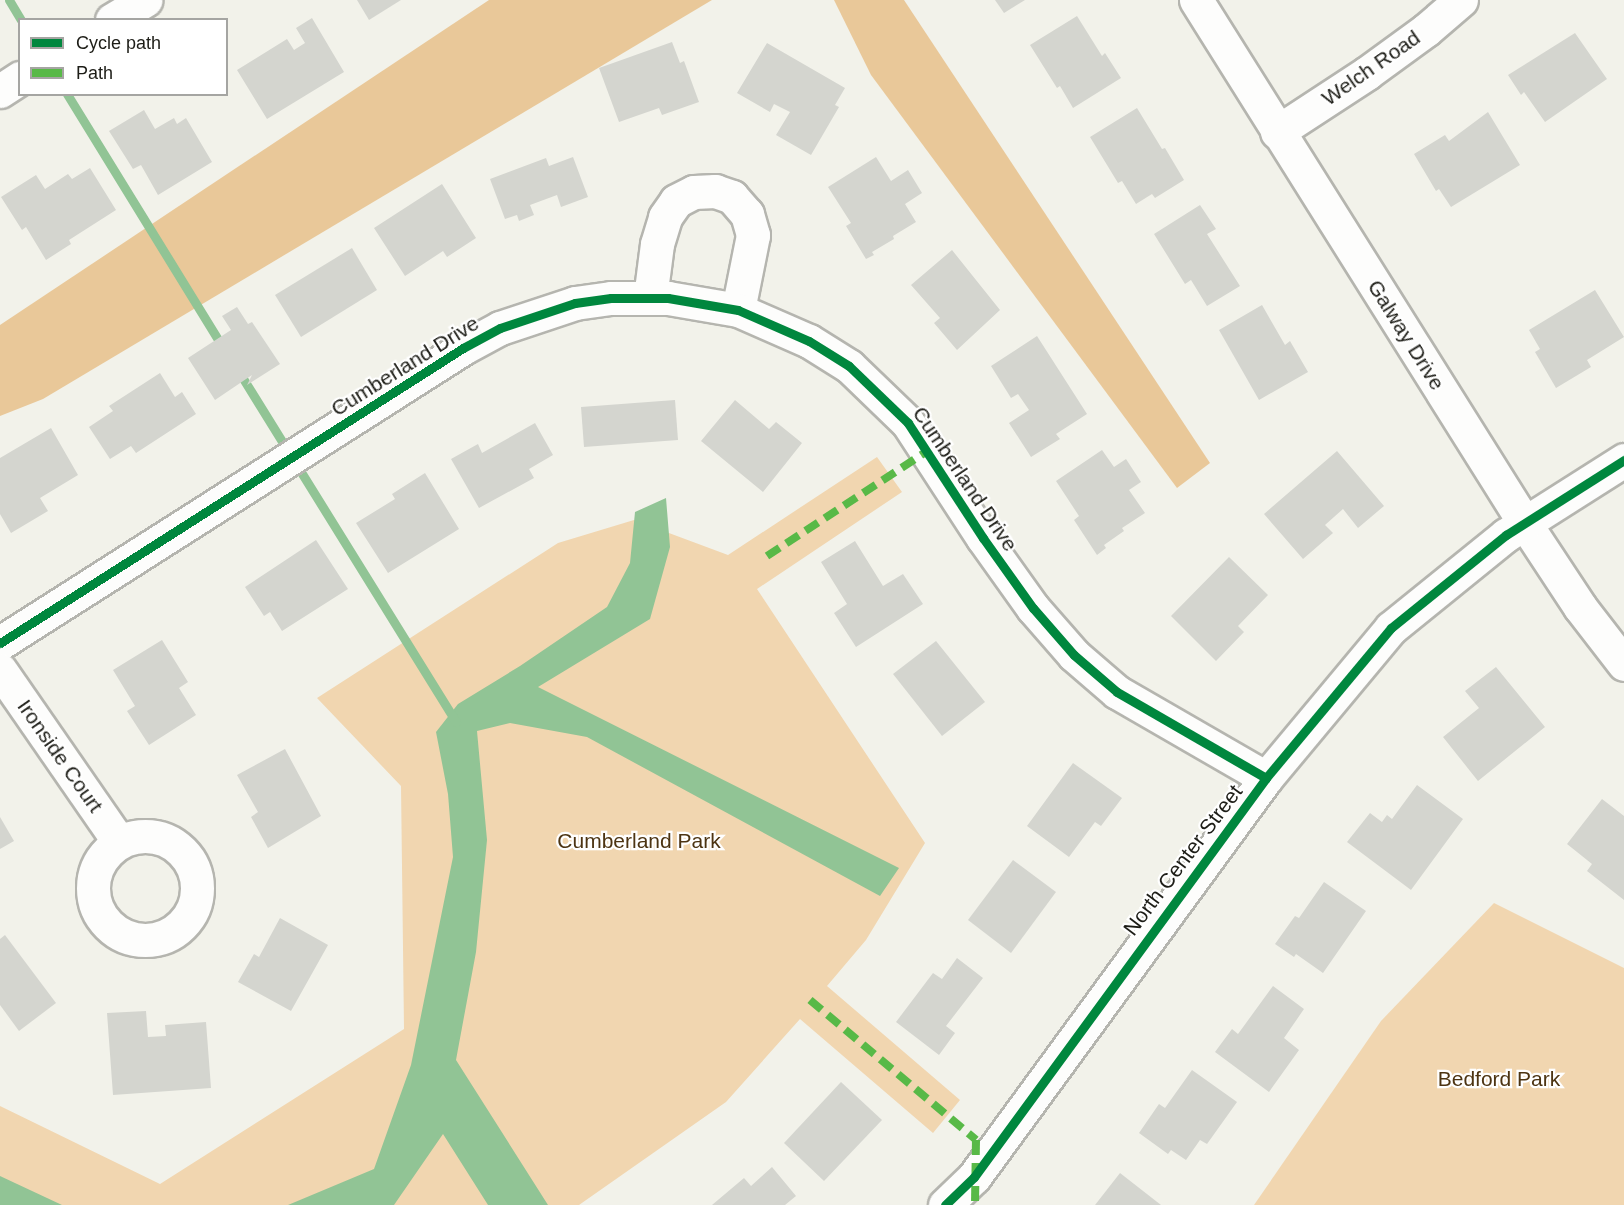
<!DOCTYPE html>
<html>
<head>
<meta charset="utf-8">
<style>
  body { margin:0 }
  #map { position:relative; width:1624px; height:1205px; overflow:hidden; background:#f2f2ea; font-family:Helvetica,sans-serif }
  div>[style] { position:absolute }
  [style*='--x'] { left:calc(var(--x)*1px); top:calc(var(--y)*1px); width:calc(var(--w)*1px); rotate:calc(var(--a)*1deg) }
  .green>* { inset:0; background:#f1d6b0 }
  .forest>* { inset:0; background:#e9c899 }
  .water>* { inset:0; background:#91c495 }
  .stream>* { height:9px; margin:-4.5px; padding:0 4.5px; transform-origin:4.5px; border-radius:4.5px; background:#91c495 }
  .building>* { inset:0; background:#d4d5cf }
  .roads { filter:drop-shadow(2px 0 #b5b5af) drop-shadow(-2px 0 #b5b5af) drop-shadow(0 2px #b5b5af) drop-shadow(0 -2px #b5b5af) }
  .minor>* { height:33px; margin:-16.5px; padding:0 16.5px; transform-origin:16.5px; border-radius:16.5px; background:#fdfdfc }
  .minor>.ring { margin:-16.5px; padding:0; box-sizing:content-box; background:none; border:33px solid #fdfdfc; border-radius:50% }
  .quiet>* { height:8px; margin-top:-4px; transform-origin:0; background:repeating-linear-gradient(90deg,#58b947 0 15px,transparent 0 23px) }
  .cycleway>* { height:9px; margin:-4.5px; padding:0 4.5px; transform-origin:4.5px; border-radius:4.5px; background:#00873e }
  span { translate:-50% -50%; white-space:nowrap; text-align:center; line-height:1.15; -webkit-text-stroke:4.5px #fff; paint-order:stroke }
  .street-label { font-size:21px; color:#1d1d17 }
  .park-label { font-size:21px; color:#4d3412 }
  .legend { position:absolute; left:18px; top:18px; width:210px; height:78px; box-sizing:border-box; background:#fff; border:2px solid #a5a5a2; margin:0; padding:8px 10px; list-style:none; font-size:18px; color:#1d1d17 }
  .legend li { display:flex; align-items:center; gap:12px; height:30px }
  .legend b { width:30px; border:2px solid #a5a5a2 }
</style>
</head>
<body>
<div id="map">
  <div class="green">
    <i style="clip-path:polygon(877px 457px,902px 492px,757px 589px,925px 843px,866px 940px,827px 986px,960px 1100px,933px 1133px,800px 1019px,726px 1102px,579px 1205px,0 1205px,0 1106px,160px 1184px,404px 1029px,401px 786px,317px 698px,558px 543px,634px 520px,728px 555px)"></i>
    <i style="clip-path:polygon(1494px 903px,1624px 968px,1624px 1205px,1254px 1205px,1381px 1021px)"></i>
  </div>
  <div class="forest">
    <i style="clip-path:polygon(489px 0,712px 0,43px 399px,0 416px,0 325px)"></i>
    <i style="clip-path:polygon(834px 0,904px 0,1210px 463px,1177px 488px,871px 75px)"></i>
  </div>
  <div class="water">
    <i style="clip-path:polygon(666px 498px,670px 547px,650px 619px,538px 687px,899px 868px,880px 896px,587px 737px,510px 723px,477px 731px,487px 840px,476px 952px,456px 1060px,548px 1205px,488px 1205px,443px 1134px,394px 1205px,288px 1205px,374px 1169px,411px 1065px,453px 857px,448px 794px,436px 732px,458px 704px,520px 666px,607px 607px,630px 563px,635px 512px)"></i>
    <i style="clip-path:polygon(0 1176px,62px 1205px,0 1205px)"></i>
  </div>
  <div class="stream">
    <i style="--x:9;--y:0;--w:23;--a:59"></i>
    <i style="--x:67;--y:94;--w:298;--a:58.4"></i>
    <i style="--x:239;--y:372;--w:412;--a:58.2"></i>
  </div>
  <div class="building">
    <i style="clip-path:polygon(357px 0,401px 0,369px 20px)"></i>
    <i style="clip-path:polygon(995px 0,1025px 0,1004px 13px)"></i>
    <i style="clip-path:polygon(1077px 16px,1102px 56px,1105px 53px,1121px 78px,1073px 108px,1060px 86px,1057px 88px,1030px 45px)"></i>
    <i style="clip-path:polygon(312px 18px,344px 72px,267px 119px,237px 70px,287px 39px,294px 50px,305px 43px,296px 28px)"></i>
    <i style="clip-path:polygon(1575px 33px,1607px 79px,1545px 122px,1524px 92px,1521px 95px,1508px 75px)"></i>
    <i style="clip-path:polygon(672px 42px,680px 63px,684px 61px,699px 102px,662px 115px,659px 108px,619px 122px,599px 68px)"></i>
    <i style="clip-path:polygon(767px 43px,845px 88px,835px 105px,839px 107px,811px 155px,776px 135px,790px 112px,774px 104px,770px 112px,737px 93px)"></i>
    <i style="clip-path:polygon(1137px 108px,1162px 149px,1165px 148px,1184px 180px,1155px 198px,1152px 194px,1136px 204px,1122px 181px,1118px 183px,1090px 137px)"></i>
    <i style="clip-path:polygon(144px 110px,155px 129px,174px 118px,177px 124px,186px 118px,212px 162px,158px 195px,141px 165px,133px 169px,109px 131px)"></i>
    <i style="clip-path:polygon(1488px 112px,1520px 165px,1451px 207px,1439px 189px,1436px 191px,1414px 154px,1445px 135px,1449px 141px)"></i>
    <i style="clip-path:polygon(573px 157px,588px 197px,561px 207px,557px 195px,530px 205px,534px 215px,519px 221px,517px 215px,505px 219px,490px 179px,546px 158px,549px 166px)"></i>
    <i style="clip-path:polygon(876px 157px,891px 181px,908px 170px,922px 193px,905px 204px,916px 222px,893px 236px,894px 239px,872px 252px,874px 255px,866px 259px,846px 226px,851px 223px,828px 187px)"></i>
    <i style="clip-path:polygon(90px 168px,116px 210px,69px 240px,71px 244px,46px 260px,26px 227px,22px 230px,1px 197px,36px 175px,45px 189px,68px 174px,72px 179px)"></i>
    <i style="clip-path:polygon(442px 184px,476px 238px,447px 257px,443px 251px,405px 276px,374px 228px)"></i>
    <i style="clip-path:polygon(1200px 205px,1216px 229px,1207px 234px,1240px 286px,1207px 306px,1191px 280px,1185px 284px,1154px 234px)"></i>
    <i style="clip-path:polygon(352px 248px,377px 290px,301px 337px,275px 295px)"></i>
    <i style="clip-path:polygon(952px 250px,1000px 310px,957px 350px,934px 323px,940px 318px,911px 285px)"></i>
    <i style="clip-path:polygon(1595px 290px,1624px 337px,1587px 360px,1591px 367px,1556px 388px,1535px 352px,1540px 349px,1529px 330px)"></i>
    <i style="clip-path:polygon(1262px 305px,1285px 345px,1290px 341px,1308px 372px,1259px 400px,1219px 330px)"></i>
    <i style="clip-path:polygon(237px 307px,248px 324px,252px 322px,280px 364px,247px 385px,252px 375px,215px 400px,188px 358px,231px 330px,222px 316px)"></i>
    <i style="clip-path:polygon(1037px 336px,1087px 414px,1056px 434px,1060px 439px,1031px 457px,1009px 423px,1029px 410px,1018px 394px,1011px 398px,991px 366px)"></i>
    <i style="clip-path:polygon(160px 373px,175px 397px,182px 392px,196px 414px,136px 453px,131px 446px,110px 459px,89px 427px,113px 411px,109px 406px)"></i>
    <i style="clip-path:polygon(675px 400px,678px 440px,584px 447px,581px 407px)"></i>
    <i style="clip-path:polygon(735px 400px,769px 429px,776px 422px,802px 443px,763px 492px,701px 441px)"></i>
    <i style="clip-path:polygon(535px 423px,553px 455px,529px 469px,534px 478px,479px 508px,451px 459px,478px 444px,482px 453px)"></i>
    <i style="clip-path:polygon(51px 428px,78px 475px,40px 498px,48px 511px,11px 533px,0 514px,0 458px)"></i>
    <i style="clip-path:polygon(1102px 450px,1114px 467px,1126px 459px,1141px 482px,1129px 490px,1145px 513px,1122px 528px,1124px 531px,1104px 545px,1106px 548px,1097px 555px,1074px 520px,1079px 516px,1056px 481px)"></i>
    <i style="clip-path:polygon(1337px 451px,1384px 506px,1358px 528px,1343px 509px,1325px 525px,1333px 533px,1303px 559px,1264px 514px)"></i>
    <i style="clip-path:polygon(425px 473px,459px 529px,388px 573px,356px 523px,395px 499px,392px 494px)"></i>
    <i style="clip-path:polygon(316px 540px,348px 589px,282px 631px,270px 612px,264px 616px,245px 587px)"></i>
    <i style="clip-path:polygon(855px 541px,883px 586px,903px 574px,923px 604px,856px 647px,834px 613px,847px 604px,821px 562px)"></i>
    <i style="clip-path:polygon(1229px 557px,1268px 595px,1238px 626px,1244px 632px,1216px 661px,1171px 616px)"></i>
    <i style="clip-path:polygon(162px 640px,188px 682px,179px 688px,196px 715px,149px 745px,127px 711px,135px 706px,113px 670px)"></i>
    <i style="clip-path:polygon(936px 641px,985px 702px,942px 736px,893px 674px)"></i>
    <i style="clip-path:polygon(1496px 667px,1545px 727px,1478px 781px,1443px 737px,1479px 708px,1465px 691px)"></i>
    <i style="clip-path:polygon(285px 749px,321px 816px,268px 848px,251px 817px,258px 812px,237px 775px)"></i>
    <i style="clip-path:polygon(1073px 763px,1122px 798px,1101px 826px,1095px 822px,1069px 857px,1027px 826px)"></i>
    <i style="clip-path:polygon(1417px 785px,1463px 819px,1411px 890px,1347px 842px,1370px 813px,1382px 822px,1387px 815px,1392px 819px)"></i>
    <i style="clip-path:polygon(1602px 799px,1624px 816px,1624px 900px,1587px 871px,1592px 864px,1567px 844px)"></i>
    <i style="clip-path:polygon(0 817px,14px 841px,0 849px)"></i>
    <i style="clip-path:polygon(1013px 860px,1056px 892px,1011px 953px,968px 920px)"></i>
    <i style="clip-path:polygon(1324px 882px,1366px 911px,1323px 973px,1296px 954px,1294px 957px,1275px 944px,1295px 916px,1299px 918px)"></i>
    <i style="clip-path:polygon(280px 918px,328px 945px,291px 1011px,238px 982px,254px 954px,259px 957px)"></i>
    <i style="clip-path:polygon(5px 935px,56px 1003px,19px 1031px,0 1005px,0 939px)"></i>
    <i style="clip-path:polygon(957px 958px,983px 978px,946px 1026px,955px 1033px,939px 1055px,896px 1022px,933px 973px,942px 979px)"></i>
    <i style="clip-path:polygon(1273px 986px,1304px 1009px,1284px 1038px,1299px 1050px,1269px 1092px,1215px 1052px,1232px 1029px,1238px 1034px)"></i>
    <i style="clip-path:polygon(146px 1011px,148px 1037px,166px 1036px,165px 1025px,206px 1022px,211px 1088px,113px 1095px,107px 1013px)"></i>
    <i style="clip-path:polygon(1192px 1070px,1237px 1102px,1207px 1144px,1200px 1140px,1186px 1160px,1171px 1150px,1168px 1154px,1139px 1133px,1159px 1104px,1165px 1108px)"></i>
    <i style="clip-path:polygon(841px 1082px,882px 1120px,824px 1181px,784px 1143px)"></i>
    <i style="clip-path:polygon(772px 1167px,796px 1196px,785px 1205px,712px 1205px,744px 1178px,751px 1186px)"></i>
    <i style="clip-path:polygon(1120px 1173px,1161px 1205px,1095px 1205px)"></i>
  </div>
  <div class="roads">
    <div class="minor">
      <i style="--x:1196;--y:0;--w:616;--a:57.86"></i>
      <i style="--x:1524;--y:522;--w:102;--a:56.6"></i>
      <i style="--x:1580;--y:607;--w:72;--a:52.3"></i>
      <i style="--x:112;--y:20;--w:39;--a:-31"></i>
      <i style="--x:0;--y:91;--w:24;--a:-33"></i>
      <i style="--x:1277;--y:132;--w:108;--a:-33.2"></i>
      <i style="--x:1367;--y:73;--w:73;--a:-36.1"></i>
      <i style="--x:1426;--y:30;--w:46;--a:-40.6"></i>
      <i style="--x:650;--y:298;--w:54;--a:-82.6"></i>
      <i style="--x:657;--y:244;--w:28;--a:-73"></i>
      <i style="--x:665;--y:217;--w:19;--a:-55"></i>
      <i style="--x:676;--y:201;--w:20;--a:-27"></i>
      <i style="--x:694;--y:192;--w:21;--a:-3"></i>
      <i style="--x:715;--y:191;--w:18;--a:19"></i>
      <i style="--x:732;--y:197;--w:23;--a:49"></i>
      <i style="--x:747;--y:214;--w:22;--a:74"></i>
      <i style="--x:753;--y:235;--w:76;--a:101.3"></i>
      <i style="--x:0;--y:643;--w:549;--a:-32.5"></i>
      <i style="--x:463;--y:348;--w:42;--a:-28.4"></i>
      <i style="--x:500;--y:328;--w:79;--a:-18.4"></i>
      <i style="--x:575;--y:303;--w:36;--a:-8"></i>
      <i style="--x:611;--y:298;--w:57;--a:0"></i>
      <i style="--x:668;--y:298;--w:71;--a:9.7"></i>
      <i style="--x:738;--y:310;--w:77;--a:23.6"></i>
      <i style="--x:809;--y:341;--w:47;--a:32"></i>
      <i style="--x:849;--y:366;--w:82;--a:44"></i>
      <i style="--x:908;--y:423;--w:137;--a:56.9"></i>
      <i style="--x:983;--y:538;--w:86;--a:54.5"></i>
      <i style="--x:1033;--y:608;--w:62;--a:48.9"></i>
      <i style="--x:1074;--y:655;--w:57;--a:40.7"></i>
      <i style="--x:1117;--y:692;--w:172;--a:30"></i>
      <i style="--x:0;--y:670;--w:209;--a:55.3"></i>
      <i class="ring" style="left:93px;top:836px;width:71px;height:71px"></i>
      <i style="--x:945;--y:1205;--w:40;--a:-44"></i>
      <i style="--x:974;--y:1177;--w:494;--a:-53.8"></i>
      <i style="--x:1266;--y:778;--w:195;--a:-50.2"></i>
      <i style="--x:1391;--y:628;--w:148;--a:-39"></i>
      <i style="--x:1506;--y:535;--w:140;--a:-32.4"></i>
    </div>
  </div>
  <div class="quiet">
    <i style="--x:767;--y:556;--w:190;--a:-33.2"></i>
    <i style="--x:810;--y:1000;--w:217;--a:40.1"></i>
    <i style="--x:976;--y:1140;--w:65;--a:90.9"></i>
  </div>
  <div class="cycleway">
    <i style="--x:0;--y:643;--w:549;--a:-32.5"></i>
    <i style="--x:463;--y:348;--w:42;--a:-28.4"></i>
    <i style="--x:500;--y:328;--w:79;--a:-18.4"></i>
    <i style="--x:575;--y:303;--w:36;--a:-8"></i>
    <i style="--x:611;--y:298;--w:57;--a:0"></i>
    <i style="--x:668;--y:298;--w:71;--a:9.7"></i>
    <i style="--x:738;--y:310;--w:77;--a:23.6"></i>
    <i style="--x:809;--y:341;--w:47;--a:32"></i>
    <i style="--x:849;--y:366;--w:82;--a:44"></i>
    <i style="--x:908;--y:423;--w:137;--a:56.9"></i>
    <i style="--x:983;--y:538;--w:86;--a:54.5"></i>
    <i style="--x:1033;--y:608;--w:62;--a:48.9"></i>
    <i style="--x:1074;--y:655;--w:57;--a:40.7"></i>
    <i style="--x:1117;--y:692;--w:172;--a:30"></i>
    <i style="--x:945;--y:1205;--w:40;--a:-44"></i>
    <i style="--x:974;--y:1177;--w:494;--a:-53.8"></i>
    <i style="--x:1266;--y:778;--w:195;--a:-50.2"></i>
    <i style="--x:1391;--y:628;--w:148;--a:-39"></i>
    <i style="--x:1506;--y:535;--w:140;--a:-32.4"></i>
  </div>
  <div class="street-label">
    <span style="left:1371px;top:68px;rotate:-35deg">Welch Road</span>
    <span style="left:1406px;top:335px;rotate:58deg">Galway Drive</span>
    <span style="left:405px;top:366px;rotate:-32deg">Cumberland Drive</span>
    <span style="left:965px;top:479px;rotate:56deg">Cumberland Drive</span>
    <span style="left:60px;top:756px;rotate:55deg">Ironside Court</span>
    <span style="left:1183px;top:860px;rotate:-53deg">North Center Street</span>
  </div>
  <div class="park-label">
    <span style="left:639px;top:841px">Cumberland Park</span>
    <span style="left:1499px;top:1079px">Bedford Park</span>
  </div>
  <ul class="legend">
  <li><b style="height:8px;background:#00873e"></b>Cycle path</li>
  <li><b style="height:8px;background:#58b947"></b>Path</li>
  </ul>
</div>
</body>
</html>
